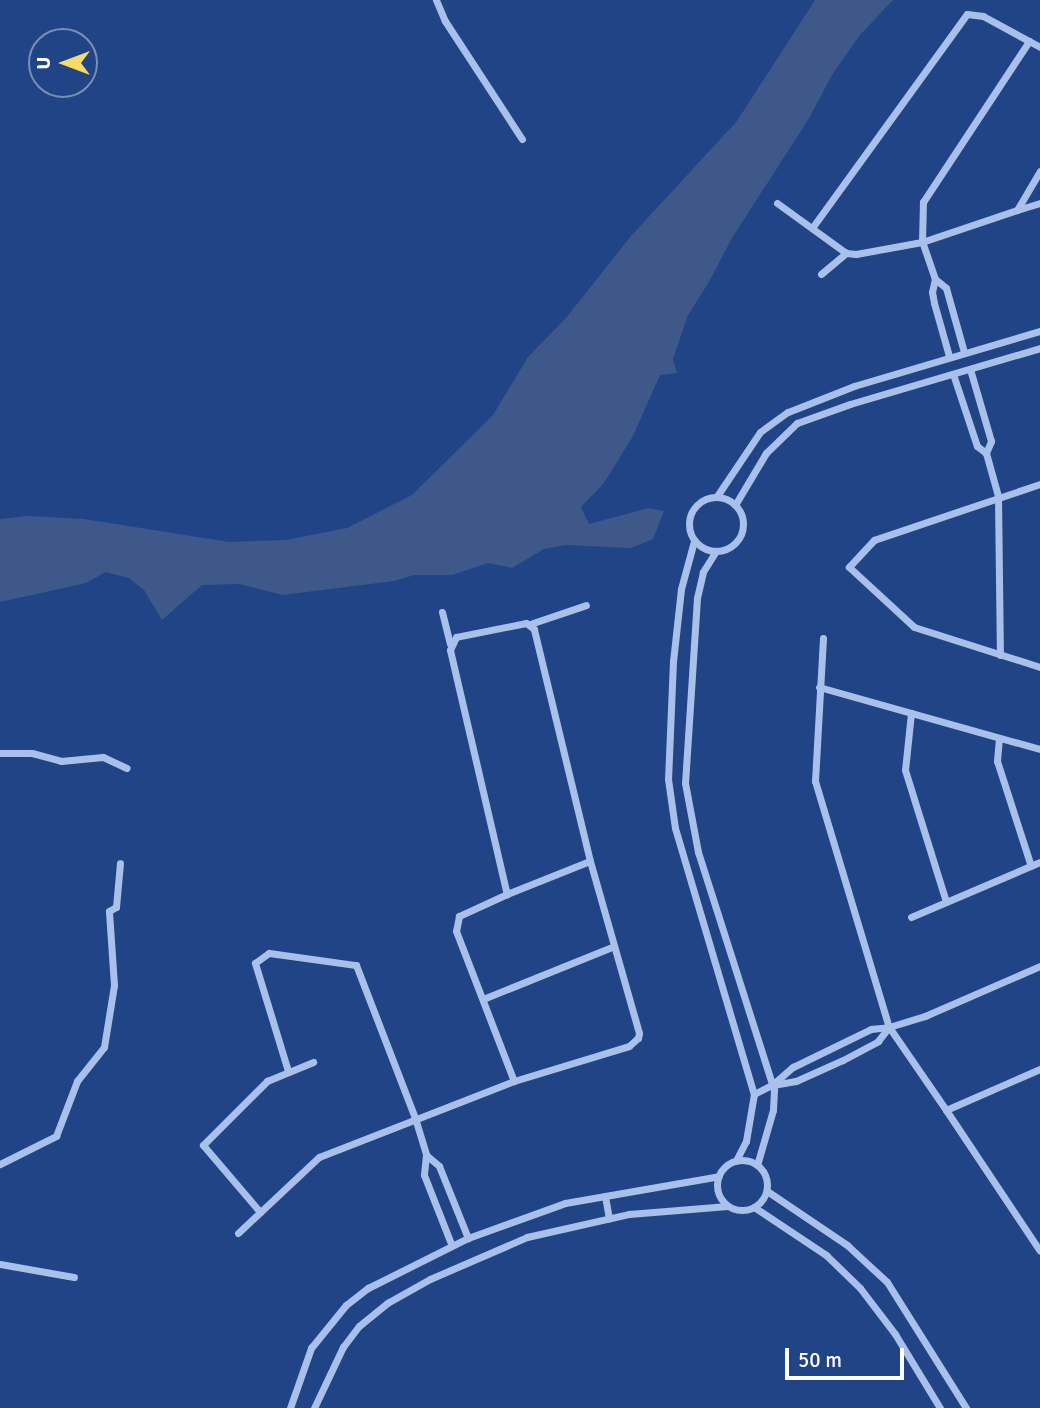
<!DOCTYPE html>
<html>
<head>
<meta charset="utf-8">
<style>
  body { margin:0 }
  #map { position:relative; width:1040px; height:1408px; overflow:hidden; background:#204486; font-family:Signika,sans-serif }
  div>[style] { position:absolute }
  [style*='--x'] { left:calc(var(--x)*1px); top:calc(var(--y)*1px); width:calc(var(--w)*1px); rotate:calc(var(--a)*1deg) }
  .water>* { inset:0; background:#3e5989 }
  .minor>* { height:7px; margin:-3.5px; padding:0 3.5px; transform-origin:3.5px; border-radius:3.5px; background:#a9c1ea }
  .minor>.ring { margin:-3.5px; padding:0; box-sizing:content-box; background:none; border:7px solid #a9c1ea; border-radius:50% }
  span { translate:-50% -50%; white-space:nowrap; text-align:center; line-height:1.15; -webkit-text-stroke:6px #204486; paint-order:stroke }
  .north { position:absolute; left:28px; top:28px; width:70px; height:70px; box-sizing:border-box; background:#204486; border:2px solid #798fb6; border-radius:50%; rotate:270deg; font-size:19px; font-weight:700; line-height:28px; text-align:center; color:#fff }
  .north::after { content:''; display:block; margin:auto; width:24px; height:32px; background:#f8da69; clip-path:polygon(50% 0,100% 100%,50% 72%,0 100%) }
  .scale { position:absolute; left:785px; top:1348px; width:119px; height:32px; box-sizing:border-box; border:4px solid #fff; border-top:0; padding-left:9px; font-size:21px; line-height:24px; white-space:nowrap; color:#fff; -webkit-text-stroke:5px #204486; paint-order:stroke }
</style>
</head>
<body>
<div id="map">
  <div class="water">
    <i style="clip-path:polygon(815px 0,893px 0,859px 36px,832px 75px,808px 120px,732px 238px,709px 282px,688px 315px,673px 359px,677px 373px,660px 375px,633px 436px,604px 483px,581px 507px,589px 524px,649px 508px,664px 511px,653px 539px,631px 548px,566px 545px,544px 549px,512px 568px,488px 563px,452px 575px,414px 575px,394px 581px,282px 595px,239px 584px,202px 585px,162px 620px,144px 590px,129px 578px,106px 572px,86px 583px,0 602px,0 519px,28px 516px,84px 519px,229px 542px,286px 540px,347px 528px,412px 495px,493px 415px,528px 357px,566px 318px,631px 236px,737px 121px)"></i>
  </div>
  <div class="minor">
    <i style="--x:436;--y:0;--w:23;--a:67"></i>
    <i style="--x:445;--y:21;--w:141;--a:56.9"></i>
    <i style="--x:777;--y:203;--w:85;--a:35.9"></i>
    <i style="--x:846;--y:253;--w:10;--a:6"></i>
    <i style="--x:856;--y:254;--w:67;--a:-10.3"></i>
    <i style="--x:922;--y:242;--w:100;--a:-18.6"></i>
    <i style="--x:1017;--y:210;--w:45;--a:-59.5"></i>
    <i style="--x:1017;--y:210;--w:24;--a:-17"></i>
    <i style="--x:812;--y:228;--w:264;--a:-54.1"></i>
    <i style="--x:967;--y:14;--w:16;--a:7"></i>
    <i style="--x:983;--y:16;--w:65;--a:28.5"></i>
    <i style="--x:821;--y:274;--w:33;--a:-40"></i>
    <i style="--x:935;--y:279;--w:39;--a:-109"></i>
    <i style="--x:922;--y:242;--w:40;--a:-88.6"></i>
    <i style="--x:923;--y:202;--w:193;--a:-56.6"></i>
    <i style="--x:949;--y:356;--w:55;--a:-105.8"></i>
    <i style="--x:934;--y:303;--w:11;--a:-100"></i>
    <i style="--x:932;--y:292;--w:13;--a:-77"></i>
    <i style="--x:935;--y:279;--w:14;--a:39"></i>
    <i style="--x:946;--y:288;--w:66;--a:74.3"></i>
    <i style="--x:953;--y:374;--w:76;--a:71.6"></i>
    <i style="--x:977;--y:446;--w:11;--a:38"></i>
    <i style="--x:986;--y:453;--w:13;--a:-67"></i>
    <i style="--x:991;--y:441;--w:75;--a:-106.3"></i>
    <i style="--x:986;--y:453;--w:45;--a:74.4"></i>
    <i style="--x:998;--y:496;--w:159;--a:89.3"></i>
    <i style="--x:1040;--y:484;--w:175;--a:161.4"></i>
    <i style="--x:874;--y:540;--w:37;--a:133"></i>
    <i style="--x:849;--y:567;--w:88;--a:42.7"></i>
    <i style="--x:914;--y:627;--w:132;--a:17.6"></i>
    <i style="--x:717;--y:496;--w:77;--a:-56.1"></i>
    <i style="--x:760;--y:432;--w:34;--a:-36"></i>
    <i style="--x:788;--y:412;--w:71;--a:-21.5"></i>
    <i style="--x:854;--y:386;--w:194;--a:-16.5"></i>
    <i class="ring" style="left:689px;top:497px;width:47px;height:47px"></i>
    <i style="--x:735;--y:505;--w:61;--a:-59.2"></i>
    <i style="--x:766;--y:453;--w:43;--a:-44.1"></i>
    <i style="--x:797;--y:423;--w:56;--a:-19.7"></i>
    <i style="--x:850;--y:404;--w:198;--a:-16.4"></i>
    <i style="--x:694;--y:541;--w:50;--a:105.2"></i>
    <i style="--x:681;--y:589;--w:72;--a:96.3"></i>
    <i style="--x:673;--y:661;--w:118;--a:92.4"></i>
    <i style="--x:668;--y:779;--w:49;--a:81.9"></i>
    <i style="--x:675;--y:828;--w:277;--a:73.5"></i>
    <i style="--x:754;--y:1094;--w:48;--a:99.7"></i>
    <i style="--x:746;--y:1141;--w:22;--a:117"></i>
    <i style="--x:716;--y:551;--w:25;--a:122"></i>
    <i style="--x:703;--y:572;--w:27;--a:103"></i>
    <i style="--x:697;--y:598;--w:185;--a:93.7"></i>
    <i style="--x:685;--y:783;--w:70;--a:79.3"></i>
    <i style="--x:698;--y:852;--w:250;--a:72.3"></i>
    <i style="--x:774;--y:1090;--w:20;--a:93"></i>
    <i style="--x:773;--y:1110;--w:57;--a:106.2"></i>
    <i style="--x:442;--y:612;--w:33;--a:76"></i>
    <i style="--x:530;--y:624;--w:59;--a:-18.7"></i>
    <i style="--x:823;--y:638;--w:143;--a:93.2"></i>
    <i style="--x:815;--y:781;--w:257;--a:73.3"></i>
    <i style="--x:889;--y:1027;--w:101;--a:55.5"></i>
    <i style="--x:946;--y:1110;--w:103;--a:-23.6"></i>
    <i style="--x:819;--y:687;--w:230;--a:15.7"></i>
    <i style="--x:911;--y:713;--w:57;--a:96"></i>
    <i style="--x:905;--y:770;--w:138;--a:72.7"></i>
    <i style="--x:999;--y:738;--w:23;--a:95"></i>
    <i style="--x:997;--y:761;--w:110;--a:72.1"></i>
    <i style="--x:0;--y:753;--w:32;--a:0"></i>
    <i style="--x:32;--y:753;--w:30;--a:15"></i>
    <i style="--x:61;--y:761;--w:42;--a:-5.4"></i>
    <i style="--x:103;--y:757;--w:26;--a:25"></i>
    <i style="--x:507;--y:894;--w:89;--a:-21.7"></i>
    <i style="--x:911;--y:917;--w:140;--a:-23.1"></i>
    <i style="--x:483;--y:999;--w:141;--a:-22"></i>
    <i style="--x:288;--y:1071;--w:113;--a:-107"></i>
    <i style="--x:255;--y:963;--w:17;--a:-36"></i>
    <i style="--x:269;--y:953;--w:88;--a:7.9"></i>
    <i style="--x:356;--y:965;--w:164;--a:68.9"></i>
    <i style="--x:415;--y:1118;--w:39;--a:73"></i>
    <i style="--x:426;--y:1155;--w:20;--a:96"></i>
    <i style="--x:424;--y:1175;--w:76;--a:68.5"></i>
    <i style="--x:773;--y:1085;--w:23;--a:-10"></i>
    <i style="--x:796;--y:1081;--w:51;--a:-24.1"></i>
    <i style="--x:843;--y:1060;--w:40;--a:-28"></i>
    <i style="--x:878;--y:1041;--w:18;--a:-52"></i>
    <i style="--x:754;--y:1094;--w:20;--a:-27"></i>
    <i style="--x:772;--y:1085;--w:28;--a:-41"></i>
    <i style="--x:793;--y:1067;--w:87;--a:-26"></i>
    <i style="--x:871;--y:1029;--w:18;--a:-6"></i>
    <i style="--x:889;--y:1027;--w:38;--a:-17"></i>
    <i style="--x:925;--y:1016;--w:125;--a:-23.5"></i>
    <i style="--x:946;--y:1110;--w:169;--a:56.3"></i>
    <i style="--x:426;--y:1155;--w:17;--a:40"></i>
    <i style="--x:439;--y:1166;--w:78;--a:68.1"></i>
    <i class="ring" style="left:717px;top:1160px;width:43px;height:43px"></i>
    <i style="--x:0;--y:1164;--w:63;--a:-26.6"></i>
    <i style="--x:56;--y:1136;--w:59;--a:-69.1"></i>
    <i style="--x:77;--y:1081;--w:43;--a:-51.5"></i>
    <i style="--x:104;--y:1047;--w:63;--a:-80.8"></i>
    <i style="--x:114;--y:985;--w:74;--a:-93.9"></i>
    <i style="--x:109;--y:911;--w:8;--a:-30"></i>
    <i style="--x:116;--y:907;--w:44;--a:-84.8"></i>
    <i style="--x:767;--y:1191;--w:97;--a:34"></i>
    <i style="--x:847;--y:1245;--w:54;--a:42.8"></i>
    <i style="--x:887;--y:1282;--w:149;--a:57.9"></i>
    <i style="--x:605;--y:1196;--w:23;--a:80"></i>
    <i style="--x:754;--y:1207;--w:87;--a:33.7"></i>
    <i style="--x:826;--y:1255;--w:47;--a:44.1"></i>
    <i style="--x:860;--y:1288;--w:58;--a:52.7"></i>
    <i style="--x:895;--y:1334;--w:87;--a:58.7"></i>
    <i style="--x:260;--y:1212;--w:88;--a:-130.4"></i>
    <i style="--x:203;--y:1145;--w:91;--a:-45"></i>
    <i style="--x:267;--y:1081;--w:50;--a:-22.4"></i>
    <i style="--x:238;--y:1233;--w:111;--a:-43.2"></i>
    <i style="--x:319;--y:1157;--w:209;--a:-21.3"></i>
    <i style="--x:514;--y:1081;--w:120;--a:-16.9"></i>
    <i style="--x:629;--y:1046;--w:12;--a:-42"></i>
    <i style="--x:638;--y:1038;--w:5;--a:-79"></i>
    <i style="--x:639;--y:1033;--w:179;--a:-105.9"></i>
    <i style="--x:590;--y:861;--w:239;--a:-103.6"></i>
    <i style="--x:534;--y:629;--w:10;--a:-143"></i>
    <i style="--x:526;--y:623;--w:71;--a:168.7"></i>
    <i style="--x:456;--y:637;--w:14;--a:115"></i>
    <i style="--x:450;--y:650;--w:251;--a:76.9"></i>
    <i style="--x:507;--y:894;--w:53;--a:155.4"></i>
    <i style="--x:459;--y:916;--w:15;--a:101"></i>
    <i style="--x:456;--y:931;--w:161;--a:68.9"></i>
    <i style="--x:0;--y:1264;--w:75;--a:10"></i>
    <i style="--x:290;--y:1408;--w:64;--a:-70.7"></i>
    <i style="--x:311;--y:1348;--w:55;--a:-50.9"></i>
    <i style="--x:346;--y:1305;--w:28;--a:-38"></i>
    <i style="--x:368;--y:1288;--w:112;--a:-26.6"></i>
    <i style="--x:468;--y:1238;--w:103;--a:-19.8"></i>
    <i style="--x:565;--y:1203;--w:156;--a:-9.9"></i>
    <i style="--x:314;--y:1408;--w:68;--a:-64.6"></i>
    <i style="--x:343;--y:1347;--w:26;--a:-53"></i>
    <i style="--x:359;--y:1326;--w:38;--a:-39"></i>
    <i style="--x:389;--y:1302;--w:47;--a:-29.3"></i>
    <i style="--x:430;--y:1279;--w:106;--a:-23.4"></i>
    <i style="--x:527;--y:1237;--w:105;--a:-12.7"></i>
    <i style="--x:629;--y:1214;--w:99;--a:-4.6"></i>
  </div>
  <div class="north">U</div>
  <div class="scale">50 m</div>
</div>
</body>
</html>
